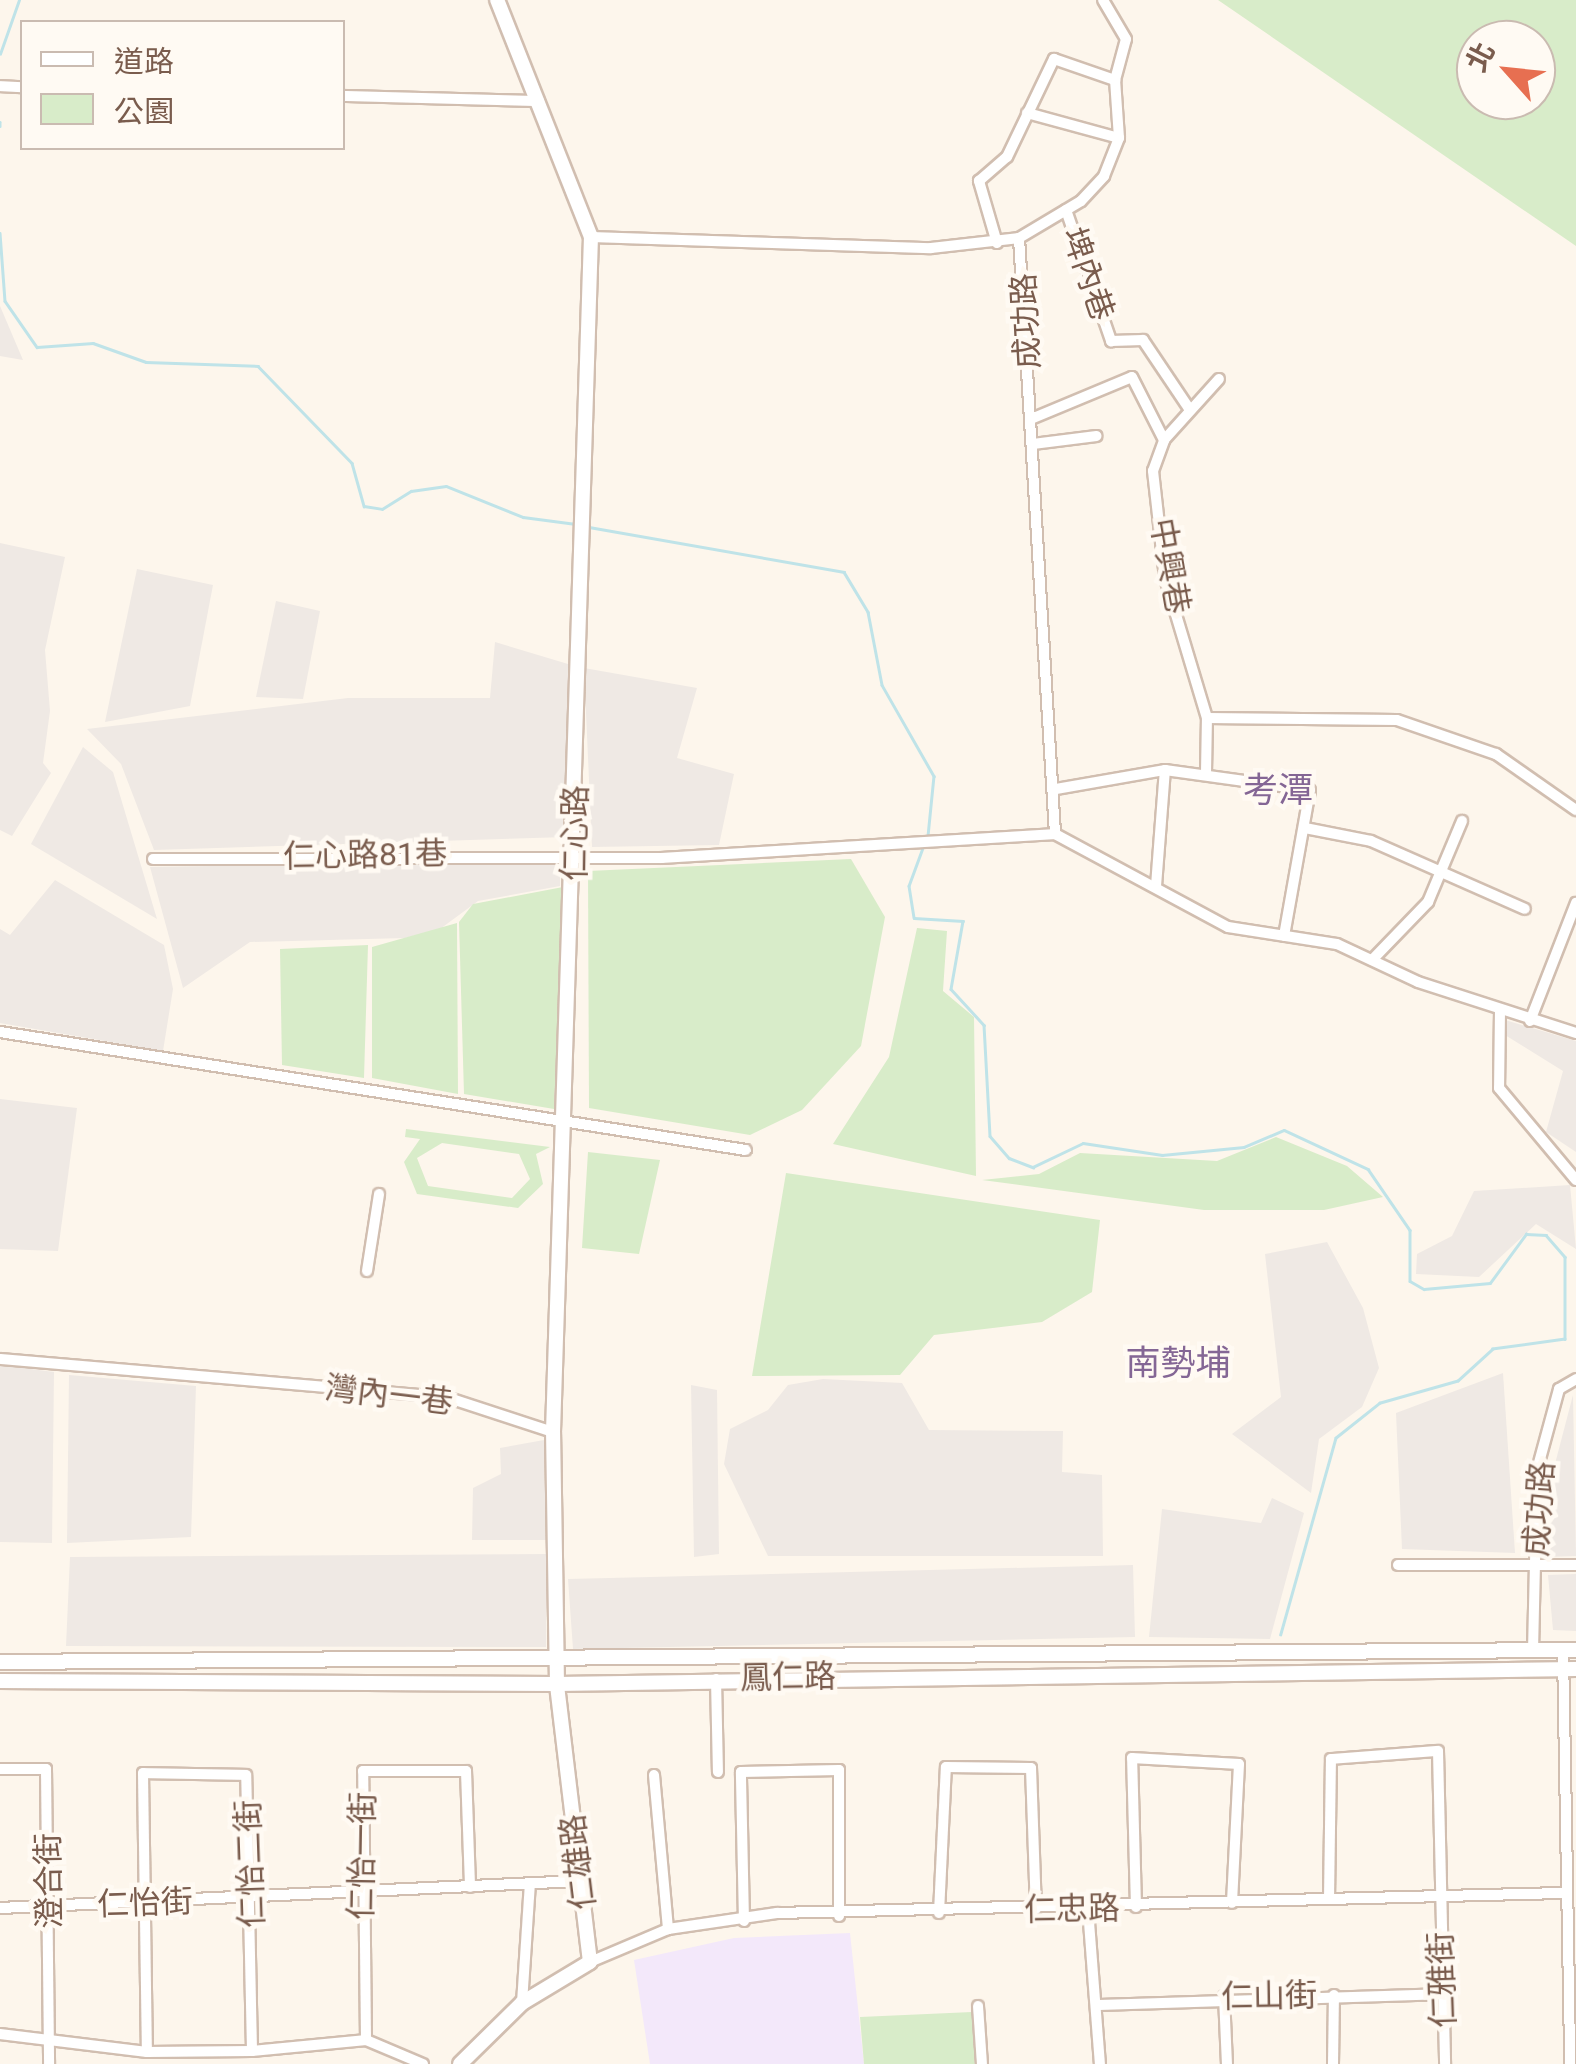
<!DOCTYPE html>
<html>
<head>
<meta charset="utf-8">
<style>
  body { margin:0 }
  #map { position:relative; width:1576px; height:2064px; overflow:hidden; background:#fdf6ec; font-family:Roboto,"Noto Sans TC",sans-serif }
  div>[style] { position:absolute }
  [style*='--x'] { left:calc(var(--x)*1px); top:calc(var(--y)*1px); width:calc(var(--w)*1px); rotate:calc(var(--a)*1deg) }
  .industrial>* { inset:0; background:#efe9e4 }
  .education>* { inset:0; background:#f3e8fa }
  .green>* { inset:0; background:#d8ecc9 }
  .stream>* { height:2.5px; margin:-1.25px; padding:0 1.25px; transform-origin:1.25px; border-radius:1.25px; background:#bfe3e8 }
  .roads { filter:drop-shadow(2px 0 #d1beb0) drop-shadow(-2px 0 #d1beb0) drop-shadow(0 2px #d1beb0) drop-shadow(0 -2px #d1beb0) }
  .street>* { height:10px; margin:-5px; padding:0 5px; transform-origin:5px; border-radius:5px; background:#fff }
  .secondary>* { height:14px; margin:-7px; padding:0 7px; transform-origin:7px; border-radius:7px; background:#fff }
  span { translate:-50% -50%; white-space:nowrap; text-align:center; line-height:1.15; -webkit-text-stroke:9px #fffaf3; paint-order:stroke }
  .street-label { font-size:32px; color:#7a5c4d }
  .neighbourhood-label { font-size:35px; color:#846695 }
  .legend { position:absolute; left:20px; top:20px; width:325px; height:130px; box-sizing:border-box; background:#fffaf3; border:2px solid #cabbb1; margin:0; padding:12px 18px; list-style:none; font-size:30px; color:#7a5c4d }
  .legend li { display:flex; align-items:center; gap:20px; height:50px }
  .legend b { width:50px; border:2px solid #cabbb1 }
  .north { position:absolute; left:1456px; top:20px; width:100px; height:100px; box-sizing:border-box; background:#fffaf3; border:2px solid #cabbb1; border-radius:50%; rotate:297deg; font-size:28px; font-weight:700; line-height:40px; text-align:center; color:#7a5c4d }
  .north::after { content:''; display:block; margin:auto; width:35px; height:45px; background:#e76f51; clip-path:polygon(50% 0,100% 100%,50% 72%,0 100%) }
</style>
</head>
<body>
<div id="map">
  <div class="industrial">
    <i style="clip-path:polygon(0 306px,23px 360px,0 356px)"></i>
    <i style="clip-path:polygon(0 543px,65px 557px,45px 650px,50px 711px,43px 763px,51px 773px,12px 836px,0 830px)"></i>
    <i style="clip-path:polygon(137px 569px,213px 585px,190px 706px,105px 722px)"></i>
    <i style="clip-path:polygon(276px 601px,320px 611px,303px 699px,256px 697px)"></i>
    <i style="clip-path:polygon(495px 642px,568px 664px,567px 837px,154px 850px,121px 764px,87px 729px,348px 698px,490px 698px)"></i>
    <i style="clip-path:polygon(584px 668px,697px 688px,677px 758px,734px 774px,719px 845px,592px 847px)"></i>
    <i style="clip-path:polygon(83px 747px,113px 772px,157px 919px,31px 844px)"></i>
    <i style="clip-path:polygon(560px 860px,560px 886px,478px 901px,440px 929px,405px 938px,250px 942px,183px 988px,150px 867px)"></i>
    <i style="clip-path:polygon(55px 880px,164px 945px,173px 989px,163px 1051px,0 1023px,0 929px,10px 935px)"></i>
    <i style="clip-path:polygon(1505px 1020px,1576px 1041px,1576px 1152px,1546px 1132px,1563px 1071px,1505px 1035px)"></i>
    <i style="clip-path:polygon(0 1099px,77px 1108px,58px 1251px,0 1249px)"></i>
    <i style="clip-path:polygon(1570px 1185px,1576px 1249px,1536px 1224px,1479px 1277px,1416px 1274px,1417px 1254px,1452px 1236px,1474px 1191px)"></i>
    <i style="clip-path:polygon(1327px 1242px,1363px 1308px,1379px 1368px,1362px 1407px,1319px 1439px,1311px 1493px,1232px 1434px,1281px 1397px,1265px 1254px)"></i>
    <i style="clip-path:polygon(0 1365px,54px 1372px,52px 1543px,0 1542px)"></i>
    <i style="clip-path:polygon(1503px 1373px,1515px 1553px,1402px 1549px,1396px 1413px)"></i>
    <i style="clip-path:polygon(69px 1375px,196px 1386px,191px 1537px,67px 1543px)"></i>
    <i style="clip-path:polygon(823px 1379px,902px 1383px,929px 1430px,1063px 1431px,1062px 1472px,1102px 1475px,1103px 1556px,768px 1556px,724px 1464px,730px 1429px,768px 1410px,788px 1385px)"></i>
    <i style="clip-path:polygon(691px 1385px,717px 1390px,719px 1554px,694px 1557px)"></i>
    <i style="clip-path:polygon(1573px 1395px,1576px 1556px,1546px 1557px,1539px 1525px)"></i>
    <i style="clip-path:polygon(544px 1440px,546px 1540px,472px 1540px,473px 1488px,501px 1474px,500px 1448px)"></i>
    <i style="clip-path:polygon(1272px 1498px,1304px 1513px,1270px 1639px,1149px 1637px,1162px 1509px,1261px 1523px)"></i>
    <i style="clip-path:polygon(547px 1554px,546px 1647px,66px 1646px,70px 1557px)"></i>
    <i style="clip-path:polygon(1133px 1565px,1135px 1637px,573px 1649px,568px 1579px)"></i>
    <i style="clip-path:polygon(1576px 1574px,1576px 1631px,1553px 1630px,1548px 1575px)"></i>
  </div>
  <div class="education">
    <i style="clip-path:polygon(850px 1933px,864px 2064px,650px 2064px,634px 1960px,734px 1938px)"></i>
  </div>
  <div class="green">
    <i style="clip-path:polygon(evenodd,1218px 0,1576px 0,1576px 246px,1218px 0,1476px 40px,1536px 40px,1536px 100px,1476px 100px,1476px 40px)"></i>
    <i style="clip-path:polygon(851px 859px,885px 917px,861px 1046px,802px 1110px,750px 1135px,589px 1108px,588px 871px)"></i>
    <i style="clip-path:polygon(563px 887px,554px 1109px,464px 1094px,459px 922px,473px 904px)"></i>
    <i style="clip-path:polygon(457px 923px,458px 1094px,372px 1078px,372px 947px)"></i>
    <i style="clip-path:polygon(917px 928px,947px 931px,943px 991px,974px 1017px,976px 1176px,833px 1144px,889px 1057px)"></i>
    <i style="clip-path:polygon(368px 945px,364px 1078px,282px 1065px,280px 949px)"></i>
    <i style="clip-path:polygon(evenodd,406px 1129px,550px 1147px,536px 1154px,543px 1184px,518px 1208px,417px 1194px,404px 1162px,420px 1139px,405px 1137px,406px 1129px,442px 1143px,519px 1154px,530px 1179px,512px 1198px,428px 1186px,417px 1158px,442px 1143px)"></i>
    <i style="clip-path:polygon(1276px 1137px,1347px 1166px,1383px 1197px,1324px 1210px,1204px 1210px,982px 1180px,1039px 1174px,1080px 1153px,1217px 1161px)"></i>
    <i style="clip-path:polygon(588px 1152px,660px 1160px,639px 1254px,582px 1248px)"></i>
    <i style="clip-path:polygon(786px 1173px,1100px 1220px,1092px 1292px,1042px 1322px,934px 1335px,900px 1375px,752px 1376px)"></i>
    <i style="clip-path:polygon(972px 2012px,975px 2064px,864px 2064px,860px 2017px)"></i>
  </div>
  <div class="stream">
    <i style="--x:0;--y:54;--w:57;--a:-70.6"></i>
    <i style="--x:0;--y:122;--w:4;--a:90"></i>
    <i style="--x:0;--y:233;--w:68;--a:85.8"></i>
    <i style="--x:5;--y:301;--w:56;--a:55.2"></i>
    <i style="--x:37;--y:347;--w:56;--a:-4.1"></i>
    <i style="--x:93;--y:343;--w:56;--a:19.7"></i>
    <i style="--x:146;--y:362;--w:112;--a:2"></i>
    <i style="--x:258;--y:366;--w:135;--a:45.9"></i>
    <i style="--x:352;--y:463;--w:45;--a:74.4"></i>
    <i style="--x:364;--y:506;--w:18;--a:9"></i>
    <i style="--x:382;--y:509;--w:34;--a:-32"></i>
    <i style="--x:411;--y:491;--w:35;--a:-8"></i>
    <i style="--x:446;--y:486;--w:83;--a:21.9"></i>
    <i style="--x:523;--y:517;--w:53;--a:7.5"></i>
    <i style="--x:589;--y:527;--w:259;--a:10"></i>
    <i style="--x:844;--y:572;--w:47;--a:59"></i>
    <i style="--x:868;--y:612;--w:74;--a:79.1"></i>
    <i style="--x:882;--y:685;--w:105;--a:60.3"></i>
    <i style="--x:934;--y:776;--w:60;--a:95.7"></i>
    <i style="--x:923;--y:848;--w:40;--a:110.2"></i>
    <i style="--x:909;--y:886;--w:32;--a:81"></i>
    <i style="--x:914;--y:918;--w:49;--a:3.5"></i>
    <i style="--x:963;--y:921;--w:69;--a:100"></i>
    <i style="--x:951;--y:989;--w:49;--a:47.5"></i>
    <i style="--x:984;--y:1025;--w:111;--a:86.9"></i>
    <i style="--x:990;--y:1136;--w:29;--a:49"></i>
    <i style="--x:1009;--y:1158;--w:26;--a:21"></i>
    <i style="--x:1033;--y:1167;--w:55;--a:-25.6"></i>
    <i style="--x:1083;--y:1143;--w:80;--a:8.6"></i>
    <i style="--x:1162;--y:1155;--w:82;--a:-5.6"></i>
    <i style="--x:1244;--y:1147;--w:43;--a:-23"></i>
    <i style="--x:1284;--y:1130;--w:93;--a:24.9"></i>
    <i style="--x:1368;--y:1169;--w:74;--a:55.5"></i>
    <i style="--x:1410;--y:1230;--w:51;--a:90"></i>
    <i style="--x:1410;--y:1281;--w:16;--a:30"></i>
    <i style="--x:1424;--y:1289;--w:66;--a:-5.2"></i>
    <i style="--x:1490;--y:1283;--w:61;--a:-53.7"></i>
    <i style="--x:1526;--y:1234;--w:20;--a:3"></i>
    <i style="--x:1546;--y:1235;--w:29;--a:49"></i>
    <i style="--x:1565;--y:1257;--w:82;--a:90"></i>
    <i style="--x:1565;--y:1339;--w:73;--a:172.1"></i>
    <i style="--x:1493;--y:1349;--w:47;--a:137.6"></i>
    <i style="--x:1458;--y:1381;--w:81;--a:164.2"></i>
    <i style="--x:1380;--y:1403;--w:56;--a:141.5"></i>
    <i style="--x:1336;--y:1438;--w:204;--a:105.7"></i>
  </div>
  <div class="roads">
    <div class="street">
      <i style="--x:0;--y:86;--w:22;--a:3"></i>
      <i style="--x:342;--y:96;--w:197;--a:1.5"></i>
      <i style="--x:1027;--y:113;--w:95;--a:15.2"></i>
      <i style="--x:1066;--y:210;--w:139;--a:71"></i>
      <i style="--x:1111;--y:341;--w:32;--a:-2"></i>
      <i style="--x:1143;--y:340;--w:84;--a:56.1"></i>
      <i style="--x:591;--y:237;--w:340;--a:1.9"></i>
      <i style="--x:931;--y:248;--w:89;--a:-6.5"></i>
      <i style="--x:1019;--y:238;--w:72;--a:-30.8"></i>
      <i style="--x:1081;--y:201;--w:34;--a:-47"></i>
      <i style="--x:1104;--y:176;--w:41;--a:-68.5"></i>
      <i style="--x:1119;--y:138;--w:58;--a:-93.9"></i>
      <i style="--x:1115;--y:80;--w:42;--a:-75"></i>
      <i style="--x:1126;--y:39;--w:45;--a:-120.5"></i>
      <i style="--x:1019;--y:238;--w:597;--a:86.54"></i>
      <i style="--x:997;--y:243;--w:65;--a:-106.2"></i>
      <i style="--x:979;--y:181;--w:37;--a:-41"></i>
      <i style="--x:1007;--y:157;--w:109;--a:-64.4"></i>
      <i style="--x:1054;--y:59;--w:65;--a:19"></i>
      <i style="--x:1031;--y:419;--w:109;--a:-22.6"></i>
      <i style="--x:1132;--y:377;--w:71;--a:63.1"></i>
      <i style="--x:1033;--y:444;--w:64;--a:-7.2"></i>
      <i style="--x:1207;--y:718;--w:190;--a:0.6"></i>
      <i style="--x:1397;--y:720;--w:105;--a:19"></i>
      <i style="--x:1496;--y:754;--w:98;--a:35"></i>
      <i style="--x:1206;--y:773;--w:55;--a:-89"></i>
      <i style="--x:1207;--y:718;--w:146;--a:-106.7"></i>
      <i style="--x:1165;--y:578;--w:108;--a:-96.4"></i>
      <i style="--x:1153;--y:471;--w:33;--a:-70"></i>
      <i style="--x:1164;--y:440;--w:82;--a:-48"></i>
      <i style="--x:1056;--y:789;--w:111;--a:-9.9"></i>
      <i style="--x:1165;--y:770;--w:146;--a:7.9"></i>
      <i style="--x:1310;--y:790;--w:148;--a:100.1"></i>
      <i style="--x:1305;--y:828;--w:67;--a:11.1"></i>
      <i style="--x:1371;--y:841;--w:168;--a:23.8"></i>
      <i style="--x:153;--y:859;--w:509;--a:-0.11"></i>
      <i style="--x:662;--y:858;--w:394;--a:-3.5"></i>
      <i style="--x:1055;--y:834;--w:196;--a:28.3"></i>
      <i style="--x:1228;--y:927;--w:110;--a:8.9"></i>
      <i style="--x:1337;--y:944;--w:89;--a:25.1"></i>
      <i style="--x:1418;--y:982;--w:166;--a:17.9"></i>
      <i style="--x:1156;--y:886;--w:116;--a:-85.6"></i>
      <i style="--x:1372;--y:960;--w:81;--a:-46"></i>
      <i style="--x:1428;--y:902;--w:88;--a:-67.2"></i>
      <i style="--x:1500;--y:1010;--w:78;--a:90.7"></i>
      <i style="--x:1499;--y:1088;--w:120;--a:50.1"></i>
      <i style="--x:1530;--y:1021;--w:127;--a:-68.7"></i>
      <i style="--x:0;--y:1032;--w:755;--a:8.99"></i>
      <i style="--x:367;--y:1271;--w:78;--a:-81.1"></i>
      <i style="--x:0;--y:1359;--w:448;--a:4.9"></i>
      <i style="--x:446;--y:1397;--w:113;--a:18.1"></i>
      <i style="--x:1398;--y:1565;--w:178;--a:0"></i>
      <i style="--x:1563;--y:1650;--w:414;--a:89"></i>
      <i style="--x:1533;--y:1651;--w:181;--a:-88.7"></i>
      <i style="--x:1537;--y:1470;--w:84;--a:-74.8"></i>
      <i style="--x:1559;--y:1389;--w:20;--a:-30"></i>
      <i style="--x:716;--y:1679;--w:93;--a:88.8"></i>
      <i style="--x:0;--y:1769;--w:46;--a:0"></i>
      <i style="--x:46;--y:1769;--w:295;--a:89.4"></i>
      <i style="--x:654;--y:1775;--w:155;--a:84.8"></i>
      <i style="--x:1329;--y:1899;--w:140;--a:-89.2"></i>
      <i style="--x:1331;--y:1759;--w:107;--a:-4.3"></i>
      <i style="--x:1438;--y:1751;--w:313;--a:88.7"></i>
      <i style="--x:1136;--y:1907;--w:149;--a:-91.5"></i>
      <i style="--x:1132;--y:1758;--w:107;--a:3.2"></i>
      <i style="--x:1239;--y:1764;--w:139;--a:92.9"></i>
      <i style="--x:0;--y:1908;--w:581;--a:-2.67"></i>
      <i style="--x:1088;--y:1909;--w:155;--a:85.6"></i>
      <i style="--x:939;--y:1913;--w:146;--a:-87.3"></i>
      <i style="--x:946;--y:1767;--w:85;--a:0.7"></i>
      <i style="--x:1031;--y:1768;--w:141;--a:88"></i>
      <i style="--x:744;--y:1921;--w:149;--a:-91.2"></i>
      <i style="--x:741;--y:1772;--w:98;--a:-1.2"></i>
      <i style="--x:839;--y:1770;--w:146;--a:90"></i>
      <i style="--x:590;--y:1962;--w:85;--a:-22.9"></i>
      <i style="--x:668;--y:1929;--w:110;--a:-8.4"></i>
      <i style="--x:777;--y:1913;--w:786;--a:-1.46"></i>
      <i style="--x:1224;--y:1996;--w:68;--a:87.5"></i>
      <i style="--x:522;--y:2003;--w:119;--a:-86.2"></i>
      <i style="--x:1096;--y:2005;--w:347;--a:-1.8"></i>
      <i style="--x:978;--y:2006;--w:58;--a:86.1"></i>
      <i style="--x:0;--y:2034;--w:148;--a:7"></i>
      <i style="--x:147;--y:2052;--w:105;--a:-0.5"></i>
      <i style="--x:252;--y:2051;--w:276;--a:-91.2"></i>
      <i style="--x:246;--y:1775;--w:103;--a:-178.9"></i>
      <i style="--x:143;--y:1773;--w:279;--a:89.2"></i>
      <i style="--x:252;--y:2051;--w:115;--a:-5.5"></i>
      <i style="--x:423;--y:2064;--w:62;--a:-157.2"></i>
      <i style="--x:366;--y:2040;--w:269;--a:-90.6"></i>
      <i style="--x:363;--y:1771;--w:103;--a:0"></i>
      <i style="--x:466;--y:1771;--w:116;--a:88"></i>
      <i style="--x:1333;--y:2064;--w:69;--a:-89.2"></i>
    </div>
    <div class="secondary">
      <i style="--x:0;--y:1662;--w:1576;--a:-0.44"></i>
      <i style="--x:0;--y:1681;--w:557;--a:0.31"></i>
      <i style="--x:557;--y:1684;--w:1019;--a:-0.84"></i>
      <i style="--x:460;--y:2064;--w:87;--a:-44.5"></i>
      <i style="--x:522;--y:2003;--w:79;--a:-31.1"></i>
      <i style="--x:590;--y:1962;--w:280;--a:-96.8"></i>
      <i style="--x:557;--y:1684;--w:252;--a:-90.9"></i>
      <i style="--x:553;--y:1432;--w:1196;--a:-88.18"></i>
      <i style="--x:591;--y:237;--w:255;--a:-111.6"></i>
    </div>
  </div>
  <div class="street-label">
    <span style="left:1088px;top:274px;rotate:71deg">埤內巷</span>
    <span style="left:1026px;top:321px;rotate:-93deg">成功路</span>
    <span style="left:1170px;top:566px;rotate:80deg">中興巷</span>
    <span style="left:575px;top:833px;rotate:-89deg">仁心路</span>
    <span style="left:365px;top:855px;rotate:-1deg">仁心路81巷</span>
    <span style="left:389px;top:1395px;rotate:7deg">灣內一巷</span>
    <span style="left:1539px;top:1509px;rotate:-86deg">成功路</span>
    <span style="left:788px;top:1677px;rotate:-1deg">鳳仁路</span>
    <span style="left:362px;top:1856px;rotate:-89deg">仁怡一街</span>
    <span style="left:578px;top:1862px;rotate:-97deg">仁雄路</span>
    <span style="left:250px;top:1864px;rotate:-92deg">仁怡二街</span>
    <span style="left:49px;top:1881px;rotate:-91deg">澄合街</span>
    <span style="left:145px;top:1903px;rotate:-2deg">仁怡街</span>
    <span style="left:1072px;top:1909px;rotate:-1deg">仁忠路</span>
    <span style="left:1442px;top:1980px;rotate:-92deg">仁雅街</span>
    <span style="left:1269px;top:1996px;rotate:-1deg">仁山街</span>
  </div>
  <div class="neighbourhood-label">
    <span style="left:1278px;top:791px">考潭</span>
    <span style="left:1178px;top:1364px">南勢埔</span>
  </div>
  <ul class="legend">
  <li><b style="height:12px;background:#fff"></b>道路</li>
  <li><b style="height:28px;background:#d8ecc9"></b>公園</li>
  </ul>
  <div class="north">北</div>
</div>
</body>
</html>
